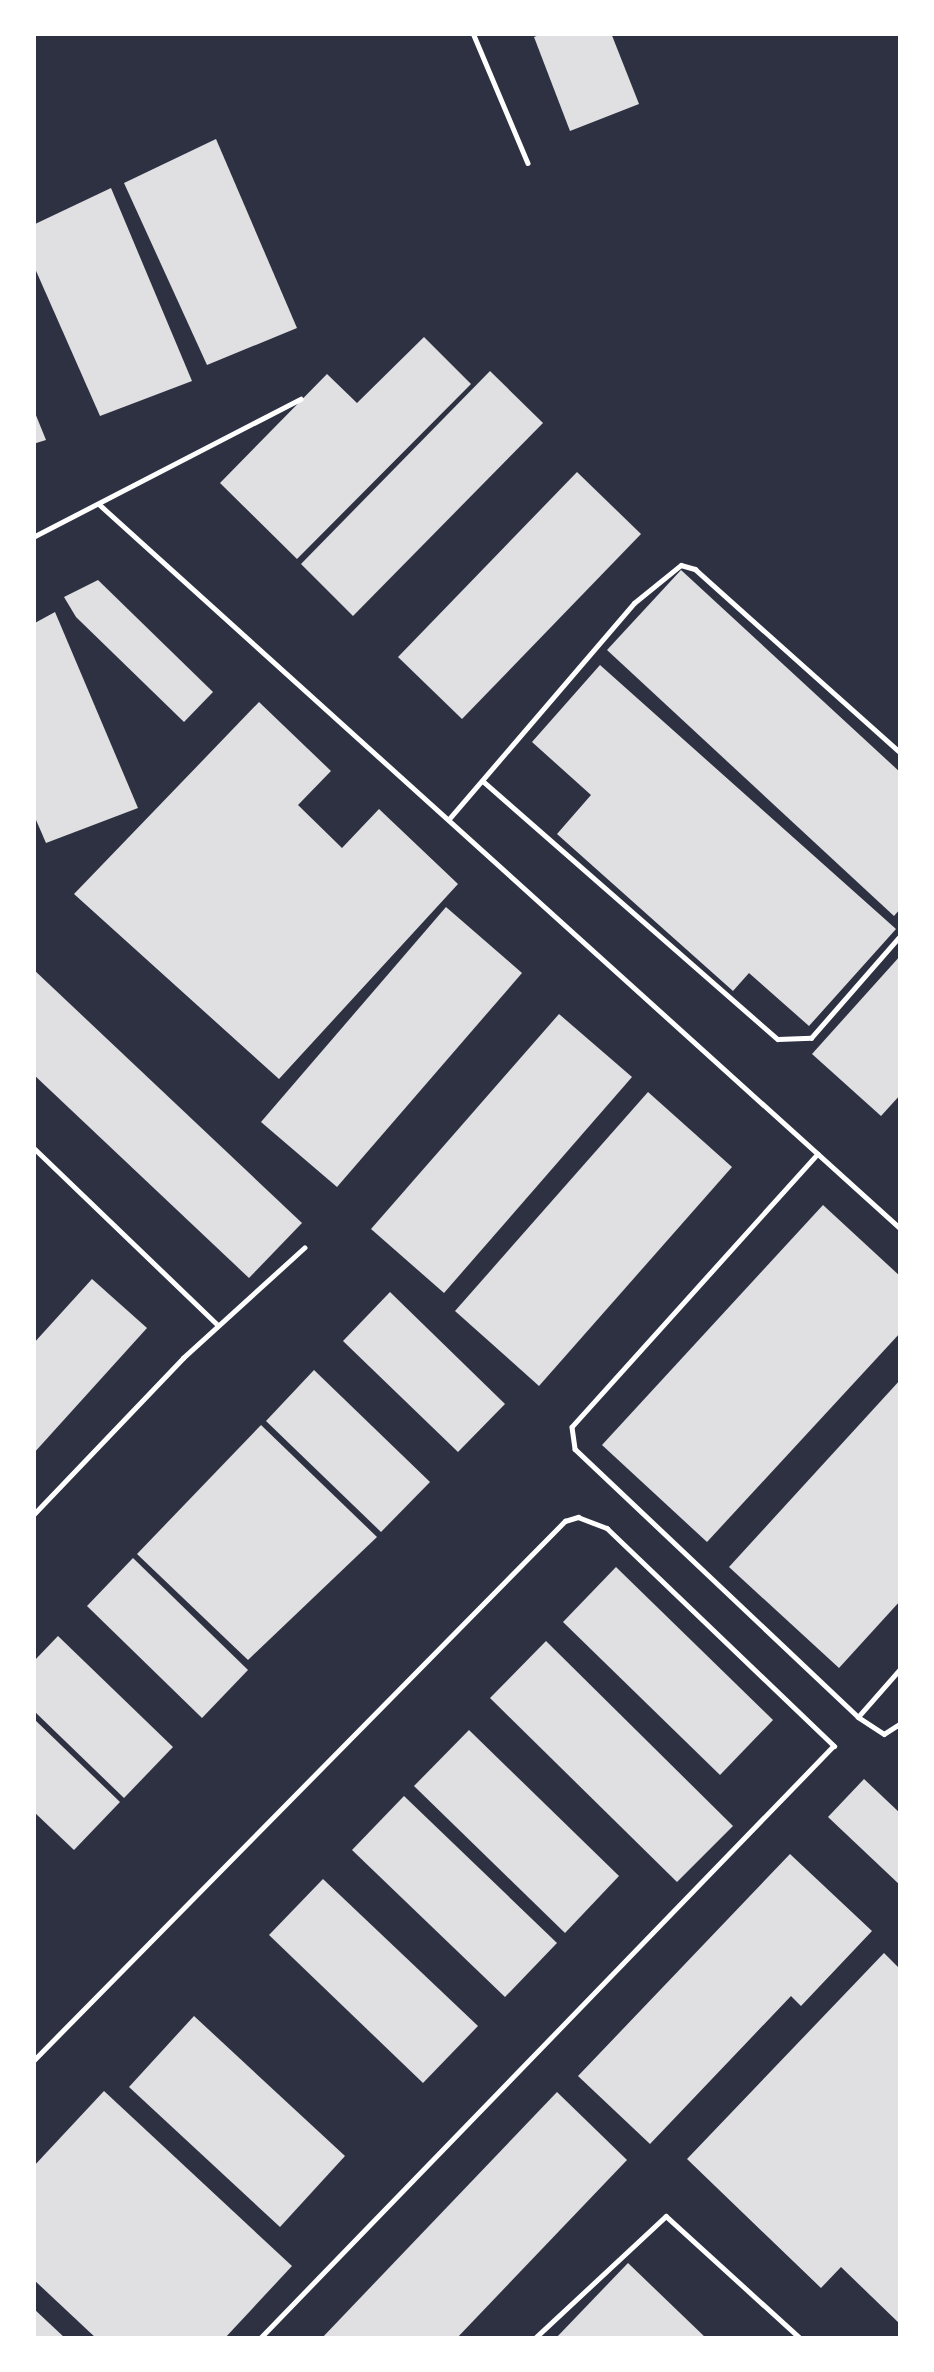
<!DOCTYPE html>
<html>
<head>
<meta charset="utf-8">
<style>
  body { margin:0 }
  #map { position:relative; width:934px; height:2372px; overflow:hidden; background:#2d3142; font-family:"Source Sans 3",sans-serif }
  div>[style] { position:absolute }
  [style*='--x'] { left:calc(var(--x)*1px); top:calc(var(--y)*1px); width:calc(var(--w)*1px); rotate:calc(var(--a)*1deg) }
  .building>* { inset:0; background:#e0e0e3 }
  .service>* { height:4.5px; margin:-2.25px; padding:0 2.25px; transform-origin:2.25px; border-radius:2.25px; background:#fff }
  span { translate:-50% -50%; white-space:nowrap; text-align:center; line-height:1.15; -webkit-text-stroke:12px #fff; paint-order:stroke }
  .frame { position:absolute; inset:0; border:36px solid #fff; pointer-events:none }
</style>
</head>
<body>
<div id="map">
  <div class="building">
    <i style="clip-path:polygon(545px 33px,611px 33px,639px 104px,570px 131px,534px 37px)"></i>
    <i style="clip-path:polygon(216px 139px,297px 328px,207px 365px,124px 183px)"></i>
    <i style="clip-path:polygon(111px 188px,192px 381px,100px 416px,33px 264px,33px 225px)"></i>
    <i style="clip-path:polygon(424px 337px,471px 384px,297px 559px,220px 483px,327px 374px,357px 403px)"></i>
    <i style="clip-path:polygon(490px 371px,543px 423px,353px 616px,301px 564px)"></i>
    <i style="clip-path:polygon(33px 408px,46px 440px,33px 444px)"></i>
    <i style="clip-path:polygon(577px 472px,641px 534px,462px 719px,398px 657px)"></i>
    <i style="clip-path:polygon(681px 570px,901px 773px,901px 908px,894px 916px,607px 650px)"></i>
    <i style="clip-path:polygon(98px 580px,213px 692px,184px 722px,76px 617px,64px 597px)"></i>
    <i style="clip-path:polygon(55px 612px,138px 808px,46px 843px,33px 813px,33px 624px)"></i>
    <i style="clip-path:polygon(600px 665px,896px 929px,809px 1026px,749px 973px,733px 991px,557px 834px,591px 795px,532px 742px)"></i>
    <i style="clip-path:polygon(259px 702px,331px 771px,298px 805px,342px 848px,379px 809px,458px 884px,279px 1079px,74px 894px)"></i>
    <i style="clip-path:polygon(446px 907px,522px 973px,337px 1187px,261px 1122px)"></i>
    <i style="clip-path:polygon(901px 955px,901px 1094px,881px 1116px,812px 1054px)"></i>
    <i style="clip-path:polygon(33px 969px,302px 1223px,249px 1278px,33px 1074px)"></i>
    <i style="clip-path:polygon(559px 1014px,632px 1077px,444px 1293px,371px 1229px)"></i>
    <i style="clip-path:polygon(648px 1092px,732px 1167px,539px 1386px,455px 1311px)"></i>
    <i style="clip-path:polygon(823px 1205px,901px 1277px,901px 1332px,707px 1542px,602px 1445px)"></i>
    <i style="clip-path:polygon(92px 1279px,147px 1328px,33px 1454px,33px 1344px)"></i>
    <i style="clip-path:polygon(390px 1292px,505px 1404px,458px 1452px,343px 1341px)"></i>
    <i style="clip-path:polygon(314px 1370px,430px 1482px,381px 1532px,266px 1421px)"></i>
    <i style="clip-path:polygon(901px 1379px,901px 1600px,839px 1668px,729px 1567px)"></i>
    <i style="clip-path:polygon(261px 1425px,377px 1537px,248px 1660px,137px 1554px)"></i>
    <i style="clip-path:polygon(133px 1558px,248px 1670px,202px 1718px,87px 1606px)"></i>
    <i style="clip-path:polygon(616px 1567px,773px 1720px,720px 1775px,563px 1622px)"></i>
    <i style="clip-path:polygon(58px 1636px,173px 1747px,124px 1798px,33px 1710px,33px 1662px)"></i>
    <i style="clip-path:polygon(546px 1641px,733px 1826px,677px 1882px,490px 1698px)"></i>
    <i style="clip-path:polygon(33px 1718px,120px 1802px,74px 1850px,33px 1811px)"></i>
    <i style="clip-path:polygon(469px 1730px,619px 1876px,565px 1933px,414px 1786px)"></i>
    <i style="clip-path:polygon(864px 1779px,901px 1814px,901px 1886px,828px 1817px)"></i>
    <i style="clip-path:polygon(404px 1796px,557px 1943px,505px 1997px,352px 1850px)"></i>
    <i style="clip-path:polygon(790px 1854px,872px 1931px,801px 2006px,791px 1996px,650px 2144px,578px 2076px)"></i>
    <i style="clip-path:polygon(323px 1879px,478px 2026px,423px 2083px,269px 1935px)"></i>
    <i style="clip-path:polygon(884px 1953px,901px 1970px,901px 2325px,841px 2267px,821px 2288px,687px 2159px)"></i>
    <i style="clip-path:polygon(194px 2016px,345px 2156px,280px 2227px,129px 2087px)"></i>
    <i style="clip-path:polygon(104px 2091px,292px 2266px,224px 2339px,97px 2339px,33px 2279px,33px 2167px)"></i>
    <i style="clip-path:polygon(557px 2092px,627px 2160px,456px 2339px,321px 2339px)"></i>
    <i style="clip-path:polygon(628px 2263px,707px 2339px,555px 2339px)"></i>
    <i style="clip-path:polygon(33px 2308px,66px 2339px,33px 2339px)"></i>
  </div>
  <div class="service">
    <i style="--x:473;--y:33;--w:141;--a:67.1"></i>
    <i style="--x:100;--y:505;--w:1080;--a:42.11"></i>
    <i style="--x:33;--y:537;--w:301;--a:-27.3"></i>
    <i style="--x:484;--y:782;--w:390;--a:41.2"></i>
    <i style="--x:778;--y:1039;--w:33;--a:-2"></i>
    <i style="--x:811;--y:1038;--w:137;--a:-48.9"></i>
    <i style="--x:449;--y:819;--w:284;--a:-49.4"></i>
    <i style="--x:634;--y:603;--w:60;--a:-39"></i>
    <i style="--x:681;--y:565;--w:15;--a:16"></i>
    <i style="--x:695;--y:569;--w:276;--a:41.8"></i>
    <i style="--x:33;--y:1147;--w:257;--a:43.9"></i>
    <i style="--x:818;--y:1154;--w:367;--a:132"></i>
    <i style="--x:572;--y:1427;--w:22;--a:82"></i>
    <i style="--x:575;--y:1449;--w:390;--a:43.4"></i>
    <i style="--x:858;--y:1717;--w:31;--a:33"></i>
    <i style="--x:884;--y:1734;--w:20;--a:-33"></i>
    <i style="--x:33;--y:1515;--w:217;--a:-46.3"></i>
    <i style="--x:183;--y:1358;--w:164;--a:-42.3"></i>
    <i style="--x:858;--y:1717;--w:65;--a:-48.7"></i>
    <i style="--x:33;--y:2061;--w:758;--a:-45.43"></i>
    <i style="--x:565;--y:1521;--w:14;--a:-17"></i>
    <i style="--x:578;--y:1517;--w:31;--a:21"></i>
    <i style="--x:607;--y:1528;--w:315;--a:43.8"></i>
    <i style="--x:834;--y:1746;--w:825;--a:134.07"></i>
    <i style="--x:534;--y:2339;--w:180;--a:-43"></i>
    <i style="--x:666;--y:2216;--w:183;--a:42.3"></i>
  </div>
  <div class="frame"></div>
</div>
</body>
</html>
